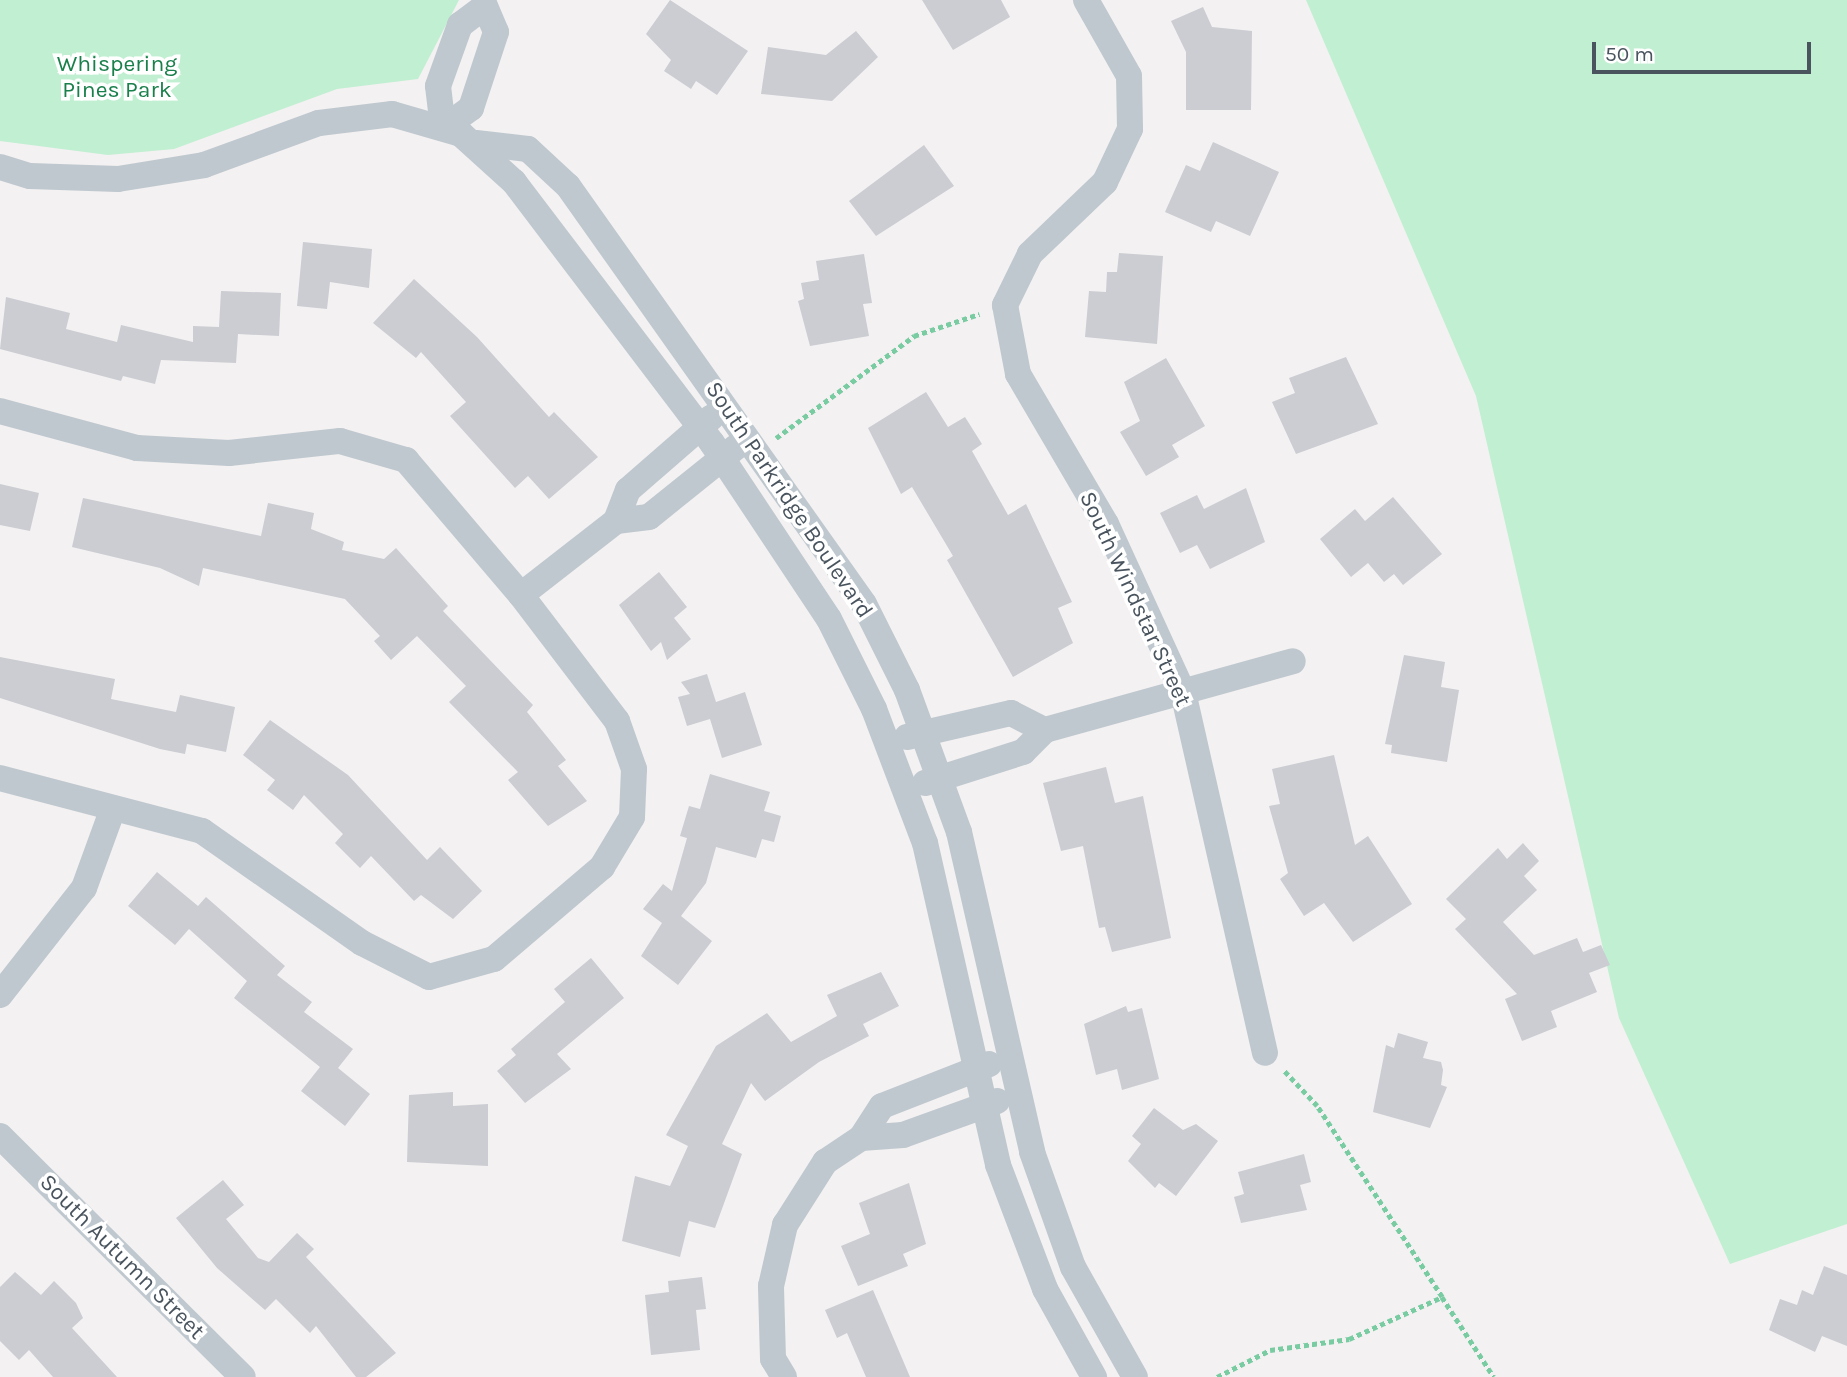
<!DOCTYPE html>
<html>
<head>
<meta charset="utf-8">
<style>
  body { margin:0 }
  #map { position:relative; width:1847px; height:1377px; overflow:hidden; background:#f3f1f1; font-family:Karla,sans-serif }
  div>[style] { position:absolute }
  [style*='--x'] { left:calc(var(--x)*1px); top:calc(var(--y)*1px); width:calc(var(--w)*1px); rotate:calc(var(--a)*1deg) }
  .green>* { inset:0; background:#c1efd2 }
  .building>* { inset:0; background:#cbcdd3 }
  .path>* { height:4.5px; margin-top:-2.25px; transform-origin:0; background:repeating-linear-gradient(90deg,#79cca2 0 5px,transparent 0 8.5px) }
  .street>* { height:26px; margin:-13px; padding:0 13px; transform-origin:13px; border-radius:13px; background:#bfc8cf }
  span { translate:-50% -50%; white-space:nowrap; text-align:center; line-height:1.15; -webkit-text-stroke:7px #fff; paint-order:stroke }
  .park-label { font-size:23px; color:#197f4b }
  .street-label { font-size:23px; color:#49545e }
  .scale { position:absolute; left:1592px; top:42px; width:219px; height:32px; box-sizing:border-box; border:4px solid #49545e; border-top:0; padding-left:9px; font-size:21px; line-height:24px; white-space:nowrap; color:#49545e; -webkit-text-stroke:5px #fff; paint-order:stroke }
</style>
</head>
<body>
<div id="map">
  <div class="green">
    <i style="clip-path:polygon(0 0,459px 0,418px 79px,337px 89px,174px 149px,108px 155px,0 141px)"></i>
    <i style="clip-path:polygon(1306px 0,1847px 0,1847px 1224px,1730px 1264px,1619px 1018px,1476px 396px)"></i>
  </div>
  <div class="building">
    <i style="clip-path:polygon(670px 0,748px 51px,717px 95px,696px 81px,691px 89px,664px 71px,671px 60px,646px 34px)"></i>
    <i style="clip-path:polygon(922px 0,1001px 0,1010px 17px,953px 50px)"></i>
    <i style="clip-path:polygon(1203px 7px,1212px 27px,1252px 31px,1251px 110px,1186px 110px,1186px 52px,1171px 21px)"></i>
    <i style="clip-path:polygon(856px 31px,878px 57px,832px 101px,761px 94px,768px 47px,826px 55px)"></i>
    <i style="clip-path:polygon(1213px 142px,1279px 172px,1250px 236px,1216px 221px,1211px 232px,1165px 212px,1186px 165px,1200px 171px)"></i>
    <i style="clip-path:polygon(924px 145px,954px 186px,876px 236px,849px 201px)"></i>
    <i style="clip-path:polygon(303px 242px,372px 249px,369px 288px,330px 282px,327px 309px,297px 306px)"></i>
    <i style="clip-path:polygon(1119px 253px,1163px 256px,1157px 344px,1085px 337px,1089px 291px,1106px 292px,1107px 272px,1117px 272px)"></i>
    <i style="clip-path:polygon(864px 254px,872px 303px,863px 304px,869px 336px,810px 346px,798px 301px,804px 299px,801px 283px,819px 280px,816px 261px)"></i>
    <i style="clip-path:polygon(414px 279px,477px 337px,549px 417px,554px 412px,598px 457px,549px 499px,528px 476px,515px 488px,450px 416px,466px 402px,421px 352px,416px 358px,373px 323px)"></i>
    <i style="clip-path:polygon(221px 291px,281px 293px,279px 336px,238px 334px,236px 363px,161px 360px,155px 384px,123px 376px,121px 381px,0 349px,6px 297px,70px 313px,66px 329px,117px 342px,121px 325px,193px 342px,193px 326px,219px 327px)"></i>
    <i style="clip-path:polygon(1346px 357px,1378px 424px,1296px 454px,1272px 402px,1295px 393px,1289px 378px)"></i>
    <i style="clip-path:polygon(1166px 358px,1205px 426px,1172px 445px,1179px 457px,1146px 476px,1120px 432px,1140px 421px,1124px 382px)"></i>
    <i style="clip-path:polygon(926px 392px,948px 427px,965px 417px,982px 444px,972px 451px,1008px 515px,1026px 504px,1072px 602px,1058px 608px,1073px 643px,1013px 677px,947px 560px,953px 556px,912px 487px,901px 494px,868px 428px)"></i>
    <i style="clip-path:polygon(0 484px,39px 493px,30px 531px,0 525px)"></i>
    <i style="clip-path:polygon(1246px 488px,1265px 542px,1210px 569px,1197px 545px,1180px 553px,1160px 513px,1197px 495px,1204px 509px)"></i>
    <i style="clip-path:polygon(1393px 497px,1442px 554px,1403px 585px,1394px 574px,1384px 582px,1368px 563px,1351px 577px,1320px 539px,1355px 509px,1365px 521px)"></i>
    <i style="clip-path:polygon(83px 498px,261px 536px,268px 503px,314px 513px,311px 529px,344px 542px,342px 550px,384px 559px,396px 548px,448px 606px,443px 611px,533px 705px,527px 712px,566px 760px,558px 766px,587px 801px,548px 826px,508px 780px,518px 772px,449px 702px,466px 686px,417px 636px,391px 660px,374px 641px,380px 636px,345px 599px,203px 568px,199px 586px,160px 568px,72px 547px)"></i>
    <i style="clip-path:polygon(659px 572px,687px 607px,674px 618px,691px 639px,667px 660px,661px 642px,651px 651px,619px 605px)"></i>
    <i style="clip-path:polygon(1404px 655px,1445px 662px,1441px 687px,1459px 690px,1447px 762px,1391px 753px,1392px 745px,1385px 744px)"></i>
    <i style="clip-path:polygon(0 657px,115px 679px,111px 699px,176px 712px,180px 695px,235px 707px,226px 752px,187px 744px,185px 754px,160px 749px,0 698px)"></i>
    <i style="clip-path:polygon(707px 674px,716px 702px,745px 692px,762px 745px,722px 758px,710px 719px,687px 726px,678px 697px,690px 694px,681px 682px)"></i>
    <i style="clip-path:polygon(270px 720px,348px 775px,427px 860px,440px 847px,482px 891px,453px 919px,421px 895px,414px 901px,371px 856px,360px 868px,335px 843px,343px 834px,304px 795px,293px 810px,267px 790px,275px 780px,243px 755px)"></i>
    <i style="clip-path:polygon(1334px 755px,1355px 845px,1368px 836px,1412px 904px,1353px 942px,1324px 903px,1304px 916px,1280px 879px,1288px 873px,1269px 806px,1280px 804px,1272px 769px)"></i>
    <i style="clip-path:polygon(1106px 767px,1115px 803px,1143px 796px,1171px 938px,1112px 952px,1105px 927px,1099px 928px,1083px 846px,1061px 851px,1043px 783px)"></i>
    <i style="clip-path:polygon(710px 774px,770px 792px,764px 811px,781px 816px,774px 842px,762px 839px,756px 858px,716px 847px,706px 883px,681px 916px,712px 941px,678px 985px,641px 956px,662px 923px,643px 909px,663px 884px,672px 891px,687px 838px,680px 836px,689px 806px,700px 809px)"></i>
    <i style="clip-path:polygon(1523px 843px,1539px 861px,1524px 876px,1537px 890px,1503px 922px,1534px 955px,1577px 938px,1583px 952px,1601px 945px,1610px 965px,1589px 973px,1597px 992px,1551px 1011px,1557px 1027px,1522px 1041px,1505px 999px,1517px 994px,1455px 929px,1466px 919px,1446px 899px,1498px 848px,1507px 859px)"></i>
    <i style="clip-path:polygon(157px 872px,198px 906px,206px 897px,285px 966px,277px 975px,312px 1002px,304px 1012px,353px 1049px,338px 1068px,370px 1094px,345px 1126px,301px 1091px,320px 1067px,234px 998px,247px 981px,189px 929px,175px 945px,128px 906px)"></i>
    <i style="clip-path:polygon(591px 958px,624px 998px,557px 1054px,571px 1069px,525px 1103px,497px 1071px,516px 1055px,511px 1049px,565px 1002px,554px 989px)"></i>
    <i style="clip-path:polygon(881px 972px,899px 1006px,863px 1024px,869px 1036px,819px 1062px,765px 1101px,751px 1083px,722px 1144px,742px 1154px,715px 1228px,689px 1221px,680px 1257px,622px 1241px,635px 1176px,670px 1186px,688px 1146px,666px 1135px,716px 1046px,767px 1013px,791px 1042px,837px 1016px,827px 995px)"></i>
    <i style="clip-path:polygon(1126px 1006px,1128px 1012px,1142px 1008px,1159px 1079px,1122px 1090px,1117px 1069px,1096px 1075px,1084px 1024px)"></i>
    <i style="clip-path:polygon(1398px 1033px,1428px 1042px,1423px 1058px,1441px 1062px,1443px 1070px,1441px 1085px,1447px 1087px,1430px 1128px,1373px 1112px,1386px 1045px,1394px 1048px)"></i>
    <i style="clip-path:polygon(453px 1092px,453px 1106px,488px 1104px,488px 1166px,407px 1162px,409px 1095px)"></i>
    <i style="clip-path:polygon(1154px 1108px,1183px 1130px,1196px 1124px,1218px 1141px,1176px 1196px,1159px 1183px,1155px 1188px,1128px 1161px,1141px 1144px,1132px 1136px)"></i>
    <i style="clip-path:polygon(1304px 1154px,1311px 1182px,1300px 1185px,1307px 1210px,1241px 1223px,1234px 1197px,1244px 1194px,1238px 1172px)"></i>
    <i style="clip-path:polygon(223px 1180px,244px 1205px,226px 1219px,258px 1258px,269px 1262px,297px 1233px,314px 1249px,306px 1257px,396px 1353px,366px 1377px,356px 1377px,316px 1326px,310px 1333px,276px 1299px,265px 1310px,217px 1268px,176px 1218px)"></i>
    <i style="clip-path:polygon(909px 1183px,926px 1244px,903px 1254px,908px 1266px,858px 1286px,841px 1246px,870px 1234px,859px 1203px)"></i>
    <i style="clip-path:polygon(1824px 1266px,1847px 1275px,1847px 1346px,1822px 1336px,1815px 1352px,1769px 1330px,1780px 1299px,1797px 1305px,1802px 1290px,1813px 1295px)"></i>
    <i style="clip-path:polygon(15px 1272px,41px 1295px,54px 1281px,76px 1303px,83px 1318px,72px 1328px,117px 1377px,53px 1377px,29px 1350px,19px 1360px,0 1341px,0 1287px)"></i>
    <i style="clip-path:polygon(702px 1277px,706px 1309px,696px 1310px,700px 1350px,651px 1355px,645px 1295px,669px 1292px,668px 1281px)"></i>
    <i style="clip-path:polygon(873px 1290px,910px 1377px,866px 1377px,847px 1333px,837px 1338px,825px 1310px)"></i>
  </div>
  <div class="path">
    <i style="--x:776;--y:438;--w:172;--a:-36.5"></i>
    <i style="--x:914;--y:336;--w:69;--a:-18.7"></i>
    <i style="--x:1442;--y:1297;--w:95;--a:57"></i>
    <i style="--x:1217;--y:1377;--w:59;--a:-27"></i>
    <i style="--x:1270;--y:1350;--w:80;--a:-7.9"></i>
    <i style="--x:1349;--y:1339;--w:102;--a:-24.3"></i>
    <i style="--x:1442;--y:1297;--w:228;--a:-123.2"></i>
    <i style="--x:1317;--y:1106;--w:48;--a:-133.3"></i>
  </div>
  <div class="street">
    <i style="--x:1086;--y:0;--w:87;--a:60.5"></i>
    <i style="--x:1129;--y:76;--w:53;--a:88.9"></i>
    <i style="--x:1130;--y:129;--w:59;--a:115.3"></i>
    <i style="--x:1105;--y:182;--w:104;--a:136.2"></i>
    <i style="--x:1030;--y:254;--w:57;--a:116.1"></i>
    <i style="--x:1005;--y:305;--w:70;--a:79.3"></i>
    <i style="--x:1018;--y:374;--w:174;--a:59.6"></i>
    <i style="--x:1106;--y:524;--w:185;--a:65.4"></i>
    <i style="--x:1183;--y:692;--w:370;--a:77.2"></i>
    <i style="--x:485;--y:6;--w:28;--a:67"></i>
    <i style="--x:496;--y:32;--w:80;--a:108.2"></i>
    <i style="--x:471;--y:108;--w:34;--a:144"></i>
    <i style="--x:443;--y:128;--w:42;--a:-96.8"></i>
    <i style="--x:438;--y:86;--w:65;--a:-70.2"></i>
    <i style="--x:460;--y:25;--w:31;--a:-37"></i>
    <i style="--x:476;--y:143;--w:52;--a:6.6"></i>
    <i style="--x:528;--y:149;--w:54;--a:42.8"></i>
    <i style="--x:568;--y:186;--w:512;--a:54.7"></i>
    <i style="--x:864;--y:604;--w:96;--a:63.4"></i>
    <i style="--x:907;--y:690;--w:151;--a:69.9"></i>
    <i style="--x:959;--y:832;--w:328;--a:77.1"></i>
    <i style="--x:1032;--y:1152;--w:122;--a:70.4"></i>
    <i style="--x:1073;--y:1267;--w:126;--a:60.6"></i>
    <i style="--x:0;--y:167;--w:31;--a:17"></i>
    <i style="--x:30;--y:176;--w:88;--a:2"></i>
    <i style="--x:118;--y:179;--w:87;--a:-9.2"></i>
    <i style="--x:204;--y:165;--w:122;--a:-20.1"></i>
    <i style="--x:319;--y:123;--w:74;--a:-7"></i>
    <i style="--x:392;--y:114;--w:72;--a:16.2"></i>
    <i style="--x:461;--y:134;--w:72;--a:42.2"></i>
    <i style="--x:514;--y:182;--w:328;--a:52.8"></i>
    <i style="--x:712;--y:443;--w:211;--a:56.4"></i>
    <i style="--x:829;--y:619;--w:101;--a:63.4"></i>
    <i style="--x:874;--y:709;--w:143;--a:69.2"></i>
    <i style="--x:925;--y:843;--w:330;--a:77.2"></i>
    <i style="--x:998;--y:1165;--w:133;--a:69.2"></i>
    <i style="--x:1045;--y:1289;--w:101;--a:60.9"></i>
    <i style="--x:0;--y:411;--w:142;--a:15.1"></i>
    <i style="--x:137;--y:448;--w:92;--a:3.1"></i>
    <i style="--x:229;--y:453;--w:112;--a:-6.2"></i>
    <i style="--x:340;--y:441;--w:69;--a:16.1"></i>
    <i style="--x:406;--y:460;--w:177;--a:49.6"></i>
    <i style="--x:616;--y:521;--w:33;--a:-69"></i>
    <i style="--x:628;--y:490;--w:111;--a:-41"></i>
    <i style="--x:616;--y:521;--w:33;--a:-7"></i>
    <i style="--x:649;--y:517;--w:112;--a:-38.8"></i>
    <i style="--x:907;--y:737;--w:107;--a:-13"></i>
    <i style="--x:1011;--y:713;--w:38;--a:27"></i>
    <i style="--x:0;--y:778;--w:209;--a:14.7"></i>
    <i style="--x:202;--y:831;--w:195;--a:35"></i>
    <i style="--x:362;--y:943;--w:75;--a:26.9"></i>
    <i style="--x:429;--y:977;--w:67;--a:-15.5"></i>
    <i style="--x:494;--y:959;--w:142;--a:-40.4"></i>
    <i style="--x:602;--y:867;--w:58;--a:-59"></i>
    <i style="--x:632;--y:817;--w:48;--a:-87.6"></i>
    <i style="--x:634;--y:769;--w:51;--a:-109.5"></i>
    <i style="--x:617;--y:721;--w:158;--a:-127.3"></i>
    <i style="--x:521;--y:595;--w:120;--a:-37.9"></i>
    <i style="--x:925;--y:783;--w:103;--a:-17.6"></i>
    <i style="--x:1023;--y:752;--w:31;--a:-45"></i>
    <i style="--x:1045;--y:730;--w:257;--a:-15.5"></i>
    <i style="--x:0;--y:995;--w:136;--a:-51.9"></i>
    <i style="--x:84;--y:888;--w:82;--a:-70"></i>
    <i style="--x:0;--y:1136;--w:342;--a:44.8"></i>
    <i style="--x:861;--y:1138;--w:42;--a:-4.1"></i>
    <i style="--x:903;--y:1135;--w:100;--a:-19.9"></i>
    <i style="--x:784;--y:1377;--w:21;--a:-121"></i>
    <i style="--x:773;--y:1359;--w:73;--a:-91.6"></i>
    <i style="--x:771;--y:1286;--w:63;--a:-77.1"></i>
    <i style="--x:785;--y:1225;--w:75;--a:-57.6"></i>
    <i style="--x:825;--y:1162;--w:43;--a:-33.7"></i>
    <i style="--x:861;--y:1138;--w:38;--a:-57"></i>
    <i style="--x:882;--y:1106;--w:115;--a:-21.4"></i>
  </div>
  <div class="park-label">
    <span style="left:117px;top:77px">Whispering<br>Pines Park</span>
  </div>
  <div class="street-label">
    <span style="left:789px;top:500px;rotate:56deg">South Parkridge Boulevard</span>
    <span style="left:1135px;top:599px;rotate:65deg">South Windstar Street</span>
    <span style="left:122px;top:1257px;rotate:45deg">South Autumn Street</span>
  </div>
  <div class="scale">50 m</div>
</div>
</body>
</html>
